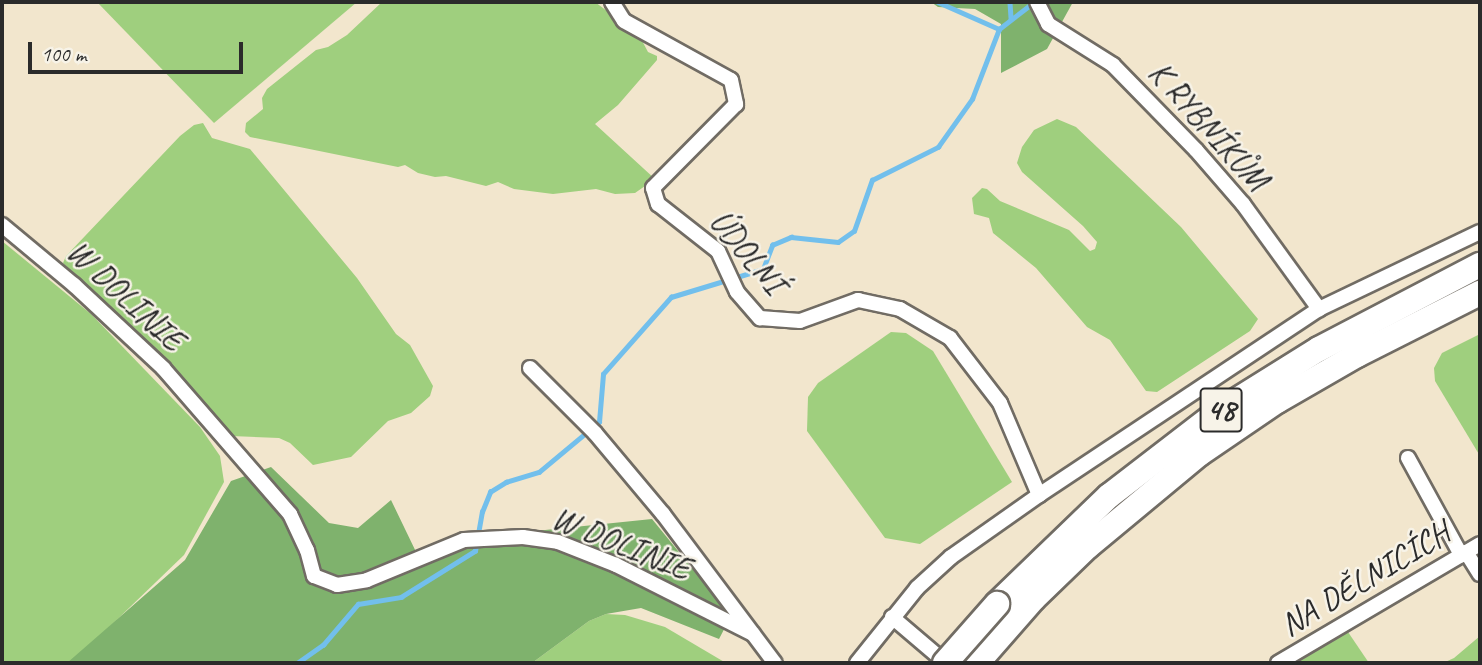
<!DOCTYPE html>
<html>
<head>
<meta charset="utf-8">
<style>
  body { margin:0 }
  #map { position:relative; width:1482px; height:665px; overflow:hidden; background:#f2e6cd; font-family:Caveat,sans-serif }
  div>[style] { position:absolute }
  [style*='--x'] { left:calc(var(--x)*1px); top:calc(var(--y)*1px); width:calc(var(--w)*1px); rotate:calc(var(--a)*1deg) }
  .green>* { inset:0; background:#9fcf7e }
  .forest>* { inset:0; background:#7fb26d }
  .stream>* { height:4.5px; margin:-2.25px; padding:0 2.25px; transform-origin:2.25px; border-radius:2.25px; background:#72bfec }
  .roads { filter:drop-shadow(2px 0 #716c64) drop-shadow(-2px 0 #716c64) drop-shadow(0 2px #716c64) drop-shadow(0 -2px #716c64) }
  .street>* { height:14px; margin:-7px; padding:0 7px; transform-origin:7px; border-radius:7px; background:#fff }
  .highway>* { height:24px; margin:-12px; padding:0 12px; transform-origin:12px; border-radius:12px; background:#fff }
  .bridges { filter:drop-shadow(2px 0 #716c64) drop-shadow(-2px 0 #716c64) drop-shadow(0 2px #716c64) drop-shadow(0 -2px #716c64) }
  .highway-bridge>* { height:24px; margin:-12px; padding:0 12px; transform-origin:12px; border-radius:12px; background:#fff }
  span { translate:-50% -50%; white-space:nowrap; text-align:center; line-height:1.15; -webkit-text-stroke:5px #f7f3e8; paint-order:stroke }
  .shield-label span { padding:2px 5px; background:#f7f3e8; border:2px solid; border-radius:5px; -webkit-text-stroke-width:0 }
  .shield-label { font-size:32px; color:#2b2b2b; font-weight:700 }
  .street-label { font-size:33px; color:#2b2b2b }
  .frame { position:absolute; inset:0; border:4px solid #2b2b2b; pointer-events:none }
  .scale { position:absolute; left:28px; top:42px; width:215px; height:32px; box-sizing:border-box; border:4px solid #2b2b2b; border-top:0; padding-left:9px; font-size:21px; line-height:24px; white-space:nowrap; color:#2b2b2b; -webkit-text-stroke:5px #f7f3e8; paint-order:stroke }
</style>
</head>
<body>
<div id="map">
  <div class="green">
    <i style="clip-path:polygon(97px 2px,357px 2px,214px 123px)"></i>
    <i style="clip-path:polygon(382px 2px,595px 2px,639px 35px,648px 52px,657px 56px,657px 60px,618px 105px,595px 124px,655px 179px,635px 193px,615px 194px,596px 189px,553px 194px,514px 189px,498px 182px,486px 186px,446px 176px,435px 177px,418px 173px,405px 165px,398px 167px,250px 137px,245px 132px,246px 123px,263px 109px,262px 98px,267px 89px,316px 50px,328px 47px,347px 35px)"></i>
    <i style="clip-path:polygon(1057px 119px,1076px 127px,1181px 227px,1258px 319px,1250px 331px,1157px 392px,1146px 391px,1110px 340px,1087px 327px,1036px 268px,993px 233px,989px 218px,974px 214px,972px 198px,982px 188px,987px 189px,1000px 201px,1069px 230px,1090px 251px,1095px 249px,1097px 242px,1083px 226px,1022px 172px,1017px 163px,1022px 147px,1034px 130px)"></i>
    <i style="clip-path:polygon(203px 123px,212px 138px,250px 149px,357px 278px,396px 334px,410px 345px,433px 386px,430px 396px,411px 413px,388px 421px,351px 457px,313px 465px,290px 443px,279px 438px,231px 436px,63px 263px,66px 256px,180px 136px,194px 125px)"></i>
    <i style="clip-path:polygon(2px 241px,91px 314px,200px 427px,220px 456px,224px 482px,184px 555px,72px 663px,2px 663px)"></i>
    <i style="clip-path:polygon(891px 332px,906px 333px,933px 351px,1012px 482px,920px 544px,885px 538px,807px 431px,808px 397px,818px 383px)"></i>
    <i style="clip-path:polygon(1480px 334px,1480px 456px,1435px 381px,1434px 368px,1442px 353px)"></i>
    <i style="clip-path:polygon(606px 614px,625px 615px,665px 627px,726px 663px,532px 663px,589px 621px)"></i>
    <i style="clip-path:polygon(1343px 630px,1348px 632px,1369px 663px,1289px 663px)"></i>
    <i style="clip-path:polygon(1480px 636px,1480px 663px,1443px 663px,1454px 658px)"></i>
  </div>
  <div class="forest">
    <i style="clip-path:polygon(931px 2px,1073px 2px,1047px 49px,1001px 73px,1001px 24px,975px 9px,938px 7px)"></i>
    <i style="clip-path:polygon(271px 467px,329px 523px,358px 528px,391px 500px,418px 556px,516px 533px,652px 519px,731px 616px,719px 639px,641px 608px,606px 614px,589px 621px,532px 663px,67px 663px,185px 560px,231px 481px)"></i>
  </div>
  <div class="stream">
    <i style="--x:938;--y:2;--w:67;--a:23.9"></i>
    <i style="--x:999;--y:29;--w:44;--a:-37.6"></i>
    <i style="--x:1010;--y:3;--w:16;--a:86"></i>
    <i style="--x:297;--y:663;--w:32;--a:-35"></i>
    <i style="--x:323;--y:645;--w:54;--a:-49.5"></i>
    <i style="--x:358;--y:604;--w:44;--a:-9.2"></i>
    <i style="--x:401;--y:597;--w:87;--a:-31.9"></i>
    <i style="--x:475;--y:551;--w:40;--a:-80"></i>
    <i style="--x:482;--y:512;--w:22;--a:-68"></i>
    <i style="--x:490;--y:492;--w:19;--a:-32"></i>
    <i style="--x:506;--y:482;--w:34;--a:-17"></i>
    <i style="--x:539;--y:472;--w:78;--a:-39.8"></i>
    <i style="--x:599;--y:422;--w:48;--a:-85.2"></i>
    <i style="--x:603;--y:374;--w:103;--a:-48.6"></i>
    <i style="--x:671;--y:297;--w:96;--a:-16.9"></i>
    <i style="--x:763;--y:269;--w:26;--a:-69"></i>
    <i style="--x:772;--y:245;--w:21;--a:-23"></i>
    <i style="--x:791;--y:237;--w:47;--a:6.1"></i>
    <i style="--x:838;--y:242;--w:19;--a:-35"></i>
    <i style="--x:854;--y:231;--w:54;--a:-70.6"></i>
    <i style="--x:872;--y:180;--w:74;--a:-26.6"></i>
    <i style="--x:938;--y:147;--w:59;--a:-54.7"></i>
    <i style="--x:972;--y:99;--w:75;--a:-68.9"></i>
  </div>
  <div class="roads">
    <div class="street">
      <i style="--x:612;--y:2;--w:22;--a:58"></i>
      <i style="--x:624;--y:21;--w:122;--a:28.9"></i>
      <i style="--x:731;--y:80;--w:25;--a:78"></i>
      <i style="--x:736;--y:104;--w:118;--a:134.7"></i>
      <i style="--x:653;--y:188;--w:17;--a:73"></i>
      <i style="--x:658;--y:204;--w:76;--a:38.1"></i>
      <i style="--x:718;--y:251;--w:45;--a:65.1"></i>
      <i style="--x:737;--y:292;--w:35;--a:49"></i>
      <i style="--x:760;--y:318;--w:40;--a:4.3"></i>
      <i style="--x:800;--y:321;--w:62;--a:-19.9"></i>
      <i style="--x:858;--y:300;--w:43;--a:12.1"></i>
      <i style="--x:900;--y:309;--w:58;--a:30.1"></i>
      <i style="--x:950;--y:338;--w:82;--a:52.4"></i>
      <i style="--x:1000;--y:403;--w:100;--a:67"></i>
      <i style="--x:1037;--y:2;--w:25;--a:63"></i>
      <i style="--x:1048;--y:24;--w:77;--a:32.2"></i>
      <i style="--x:1113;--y:65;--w:119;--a:45.7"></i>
      <i style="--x:1196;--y:150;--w:72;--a:49"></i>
      <i style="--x:1243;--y:204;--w:130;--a:54.1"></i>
      <i style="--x:2;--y:225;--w:94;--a:39.8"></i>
      <i style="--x:74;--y:285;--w:122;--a:43"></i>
      <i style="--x:163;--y:368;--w:194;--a:49"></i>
      <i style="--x:290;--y:514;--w:40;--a:65"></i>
      <i style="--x:307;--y:550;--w:27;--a:75"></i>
      <i style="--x:314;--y:576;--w:25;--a:21"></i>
      <i style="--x:337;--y:585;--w:30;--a:-9"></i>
      <i style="--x:367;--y:580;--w:105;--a:-22.4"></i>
      <i style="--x:464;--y:540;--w:59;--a:-2.9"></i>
      <i style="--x:523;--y:537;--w:35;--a:8"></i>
      <i style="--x:558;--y:542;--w:62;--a:21.6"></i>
      <i style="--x:616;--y:565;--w:153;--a:26.7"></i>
      <i style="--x:530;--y:368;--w:92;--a:45"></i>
      <i style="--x:595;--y:433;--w:106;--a:50"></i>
      <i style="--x:663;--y:514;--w:186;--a:53.1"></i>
      <i style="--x:1408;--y:458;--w:111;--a:61.3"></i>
      <i style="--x:1466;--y:552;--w:26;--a:58"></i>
      <i style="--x:892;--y:617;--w:71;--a:40.4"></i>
      <i style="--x:857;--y:663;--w:96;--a:-51.3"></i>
      <i style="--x:917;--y:588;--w:46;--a:-42.4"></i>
      <i style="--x:951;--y:557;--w:108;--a:-35.2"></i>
      <i style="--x:1039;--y:495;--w:336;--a:-33.6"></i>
      <i style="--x:1319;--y:309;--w:178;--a:-25.6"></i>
      <i style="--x:1278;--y:663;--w:234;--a:-30.5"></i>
    </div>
    <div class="highway">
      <i style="--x:997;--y:604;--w:156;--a:-44"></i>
      <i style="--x:1109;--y:496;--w:138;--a:-37.6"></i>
      <i style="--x:1218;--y:412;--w:119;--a:-32"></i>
      <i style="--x:1319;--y:349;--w:182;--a:-27.6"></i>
      <i style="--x:977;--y:663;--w:86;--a:-48.8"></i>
      <i style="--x:1034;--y:598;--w:74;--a:-43.9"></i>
      <i style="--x:1087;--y:547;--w:146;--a:-39.7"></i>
      <i style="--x:1199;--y:454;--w:94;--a:-34.2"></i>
      <i style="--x:1277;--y:401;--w:92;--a:-29.9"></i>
      <i style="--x:1357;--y:355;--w:138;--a:-26.8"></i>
    </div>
  </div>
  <div class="bridges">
    <div class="highway-bridge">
      <i style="--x:945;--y:663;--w:79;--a:-48.6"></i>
    </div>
  </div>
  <div class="shield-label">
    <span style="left:1221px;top:410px">48</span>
  </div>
  <div class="street-label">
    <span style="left:1208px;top:126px;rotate:48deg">K RYBNÍKŮM</span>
    <span style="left:747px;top:252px;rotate:50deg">ÚDOLNÍ</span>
    <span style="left:125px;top:296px;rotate:43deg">W DOLINIE</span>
    <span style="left:621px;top:544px;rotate:22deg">W DOLINIE</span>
    <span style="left:1365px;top:579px;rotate:-31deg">NA DĚLNICÍCH</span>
  </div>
  <div class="frame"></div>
  <div class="scale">100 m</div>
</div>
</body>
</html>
